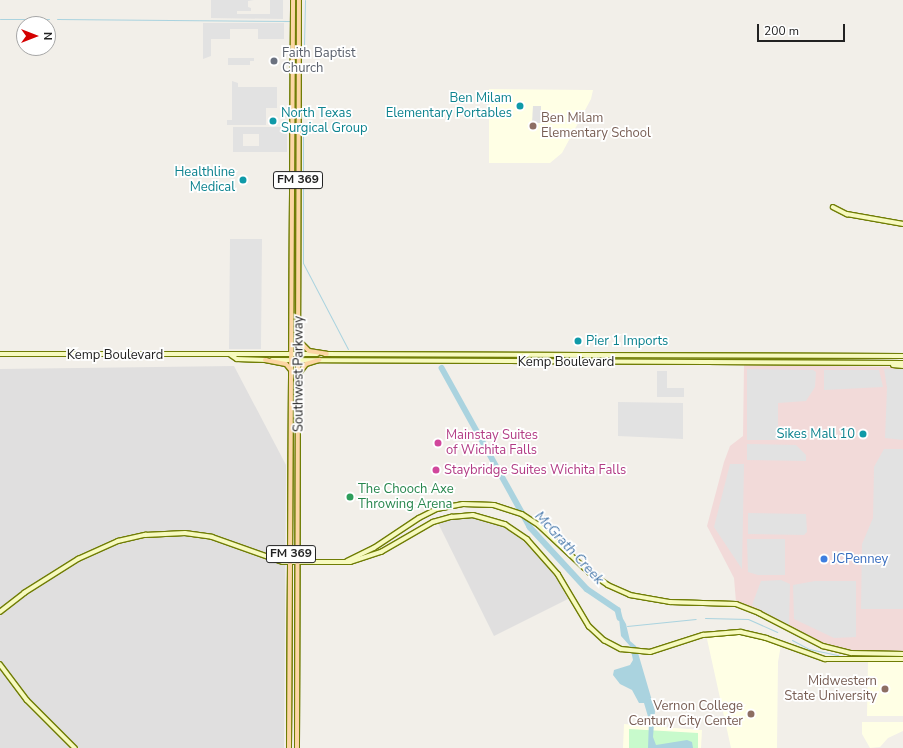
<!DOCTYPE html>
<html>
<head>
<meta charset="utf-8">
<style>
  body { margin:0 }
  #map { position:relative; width:903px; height:748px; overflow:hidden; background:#f2efe9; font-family:"Nunito Sans",sans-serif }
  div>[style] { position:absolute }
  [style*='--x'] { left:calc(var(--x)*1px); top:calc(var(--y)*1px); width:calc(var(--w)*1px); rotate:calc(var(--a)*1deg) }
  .residential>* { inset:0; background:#e0dfdf }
  .commercial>* { inset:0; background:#f2dad9 }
  .education>* { inset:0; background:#ffffe5 }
  .park>* { inset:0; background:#c8facc }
  .parking>* { inset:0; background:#e2e2e2 }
  .water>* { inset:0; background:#aad3df }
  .stream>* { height:1px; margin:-0.5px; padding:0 0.5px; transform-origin:0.5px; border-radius:0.5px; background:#aad3df }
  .river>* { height:5.5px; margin:-2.75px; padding:0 2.75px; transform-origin:2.75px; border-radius:2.75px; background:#aad3df }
  .roads { filter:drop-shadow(1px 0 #707d05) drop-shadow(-1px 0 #707d05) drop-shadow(0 1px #707d05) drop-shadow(0 -1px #707d05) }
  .secondary>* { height:3.5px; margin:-1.75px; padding:0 1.75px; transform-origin:1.75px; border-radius:1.75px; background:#f7fabf }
  .primary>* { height:4px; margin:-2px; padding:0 2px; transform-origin:2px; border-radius:2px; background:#fcd6a4 }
  .dots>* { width:11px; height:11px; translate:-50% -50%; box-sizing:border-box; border:2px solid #fff; border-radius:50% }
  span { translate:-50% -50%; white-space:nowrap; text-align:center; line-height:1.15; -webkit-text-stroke:3.5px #fff; paint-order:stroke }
  .shield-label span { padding:1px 3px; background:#fff; border:1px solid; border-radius:3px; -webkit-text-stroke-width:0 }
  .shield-label { font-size:12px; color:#222; font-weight:700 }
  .worship-label { font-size:13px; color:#5b616d }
  .left { translate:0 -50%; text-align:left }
  .culture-label { font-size:13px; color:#0d838f }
  .right { translate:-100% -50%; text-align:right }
  .education-label { font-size:13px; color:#785e54 }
  .street-label { font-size:13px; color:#222 }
  .hotel-label { font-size:13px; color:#b23c85 }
  .leisure-label { font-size:13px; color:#27864d }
  .shop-label { font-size:13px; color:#366cbe }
  .water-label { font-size:14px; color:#4a7aab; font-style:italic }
  .north { position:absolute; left:16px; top:16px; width:40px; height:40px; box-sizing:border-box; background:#fff; border:1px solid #a7a7a7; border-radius:50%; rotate:90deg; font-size:11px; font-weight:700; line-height:16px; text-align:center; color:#222 }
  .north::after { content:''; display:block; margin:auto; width:14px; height:18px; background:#d40000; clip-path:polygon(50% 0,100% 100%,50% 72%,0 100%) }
  .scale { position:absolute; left:757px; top:24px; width:88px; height:18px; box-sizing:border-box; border:2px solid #222; border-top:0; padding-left:5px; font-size:12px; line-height:14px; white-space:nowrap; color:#222; -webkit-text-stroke:3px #fff; paint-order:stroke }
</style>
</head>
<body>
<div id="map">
  <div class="residential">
    <i style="clip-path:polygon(234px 366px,286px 465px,284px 748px,0 748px,0 369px)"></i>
    <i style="clip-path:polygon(459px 517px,480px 518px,501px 523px,519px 535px,534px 547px,554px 572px,568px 599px,494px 636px,438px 523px)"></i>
  </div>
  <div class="commercial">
    <i style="clip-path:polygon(744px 365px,903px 367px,903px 651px,866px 652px,833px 647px,795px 631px,766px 613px,736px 602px,734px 578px,707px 526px,724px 462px,730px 446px,743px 436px)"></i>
  </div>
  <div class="education">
    <i style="clip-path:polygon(489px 89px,593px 90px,591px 99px,562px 153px,550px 163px,489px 163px)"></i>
    <i style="clip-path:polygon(739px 634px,759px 637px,781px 645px,778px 662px,777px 748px,731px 748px,707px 639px,709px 636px)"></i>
    <i style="clip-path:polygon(868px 661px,903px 661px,903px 716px,867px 716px)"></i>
    <i style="clip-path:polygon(862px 722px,903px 722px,903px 731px,888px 738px,880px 747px,870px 748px,862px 734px)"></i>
    <i style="clip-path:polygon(624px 724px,702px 730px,701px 748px,623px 748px)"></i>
  </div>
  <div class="park">
    <i style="clip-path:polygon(629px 729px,698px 733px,698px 748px,629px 748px)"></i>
  </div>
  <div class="parking">
    <i style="clip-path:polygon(211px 0,254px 0,248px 1px,248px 7px,251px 8px,251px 11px,237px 11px,237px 14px,270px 14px,270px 0,283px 0,283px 19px,211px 18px)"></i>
    <i style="clip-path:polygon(203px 23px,284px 23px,284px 39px,258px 39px,258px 29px,230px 29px,230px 39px,211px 39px,211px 56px,203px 59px)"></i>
    <i style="clip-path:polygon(228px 58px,254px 58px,254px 61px,250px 61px,250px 65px,228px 65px)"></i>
    <i style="clip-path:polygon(232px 81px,238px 83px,238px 87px,277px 87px,277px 108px,266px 108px,266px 125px,227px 125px,227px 120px,232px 120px)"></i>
    <i style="clip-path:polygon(533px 106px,541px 106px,541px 123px,532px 123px)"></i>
    <i style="clip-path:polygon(evenodd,233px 127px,287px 127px,287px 152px,233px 152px,233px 127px,243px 134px,259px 134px,259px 146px,243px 146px,243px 134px)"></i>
    <i style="clip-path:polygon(230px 239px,262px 239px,261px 349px,229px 349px)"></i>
    <i style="clip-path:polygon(747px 369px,813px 370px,816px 372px,815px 387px,806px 401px,778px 403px,778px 440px,747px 440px)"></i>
    <i style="clip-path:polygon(884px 369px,903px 369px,903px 440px,885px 438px,887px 388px)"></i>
    <i style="clip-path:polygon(824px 370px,879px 370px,883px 387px,824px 390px)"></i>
    <i style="clip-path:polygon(657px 371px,667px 371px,667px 388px,684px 388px,684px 397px,657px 397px)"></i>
    <i style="clip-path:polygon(618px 402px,683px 403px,683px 439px,618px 436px)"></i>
    <i style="clip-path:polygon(747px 444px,796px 445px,806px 455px,806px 461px,747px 460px)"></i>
    <i style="clip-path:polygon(884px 449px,903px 449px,903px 609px,861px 609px,862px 544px,873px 518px,874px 467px)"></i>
    <i style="clip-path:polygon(730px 464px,744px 464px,742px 569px,714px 527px)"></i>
    <i style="clip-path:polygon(748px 513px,806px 514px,807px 532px,804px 535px,748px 534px)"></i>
    <i style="clip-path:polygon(747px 539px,785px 539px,785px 575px,758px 575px,748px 572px)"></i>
    <i style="clip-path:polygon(781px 580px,790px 584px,789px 625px,752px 605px,761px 581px)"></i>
    <i style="clip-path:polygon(815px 581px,856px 581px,856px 637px,834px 638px,794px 619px,793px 585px)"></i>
  </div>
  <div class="water">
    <i style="clip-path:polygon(618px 610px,626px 624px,630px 641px,636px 646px,655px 711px,653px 737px,656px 745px,687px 740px,692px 742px,693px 748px,648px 748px,649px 720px,644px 703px,639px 703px,632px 690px,620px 684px,613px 675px,614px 670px,630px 665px,633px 660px,630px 646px,621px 636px)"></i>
  </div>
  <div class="stream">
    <i style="--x:0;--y:19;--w:49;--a:0"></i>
    <i style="--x:57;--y:19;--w:233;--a:0.5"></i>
    <i style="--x:304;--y:45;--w:45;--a:-88.7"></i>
    <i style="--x:303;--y:125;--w:138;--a:90"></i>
    <i style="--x:303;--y:263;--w:97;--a:62.4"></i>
    <i style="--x:705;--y:618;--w:43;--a:1.3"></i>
    <i style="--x:748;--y:619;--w:32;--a:24"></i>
    <i style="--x:627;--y:626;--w:69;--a:-5.8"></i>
    <i style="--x:792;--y:640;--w:19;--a:28"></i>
    <i style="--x:809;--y:649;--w:30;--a:12"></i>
  </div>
  <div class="river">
    <i style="--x:442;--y:368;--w:182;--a:61"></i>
    <i style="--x:530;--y:527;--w:84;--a:47.4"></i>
    <i style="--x:587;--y:589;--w:37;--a:34"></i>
    <i style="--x:618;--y:610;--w:8;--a:76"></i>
  </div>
  <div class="roads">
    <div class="secondary">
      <i style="--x:833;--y:207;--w:16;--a:27"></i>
      <i style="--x:847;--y:214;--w:57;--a:10.1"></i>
      <i style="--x:0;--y:354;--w:317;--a:0"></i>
      <i style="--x:325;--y:354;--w:578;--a:0.2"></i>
      <i style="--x:231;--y:355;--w:7;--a:34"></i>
      <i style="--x:237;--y:359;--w:29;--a:2"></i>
      <i style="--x:272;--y:360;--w:631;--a:0.27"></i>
      <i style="--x:893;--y:365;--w:10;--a:6"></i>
      <i style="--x:347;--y:561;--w:30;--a:-26"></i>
      <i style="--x:374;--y:548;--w:54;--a:-33.7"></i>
      <i style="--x:419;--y:518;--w:20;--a:-27"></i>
      <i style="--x:437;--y:509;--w:26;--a:-11"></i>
      <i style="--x:463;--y:504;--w:31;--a:2"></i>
      <i style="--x:494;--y:505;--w:29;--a:18"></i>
      <i style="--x:522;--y:514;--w:20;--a:33"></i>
      <i style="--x:539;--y:525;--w:69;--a:43.2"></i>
      <i style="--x:589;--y:572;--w:23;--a:34"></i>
      <i style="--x:608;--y:585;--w:24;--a:24"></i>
      <i style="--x:630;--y:595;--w:41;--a:9.9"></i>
      <i style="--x:670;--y:602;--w:66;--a:1.7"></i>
      <i style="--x:736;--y:604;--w:25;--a:21"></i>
      <i style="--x:759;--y:613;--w:72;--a:27.3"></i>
      <i style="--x:823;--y:646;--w:29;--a:14"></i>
      <i style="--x:851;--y:653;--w:52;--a:1.1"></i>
      <i style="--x:0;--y:612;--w:31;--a:-38"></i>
      <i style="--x:24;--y:593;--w:64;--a:-32.2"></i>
      <i style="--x:78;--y:559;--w:44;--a:-24.2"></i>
      <i style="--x:118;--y:541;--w:28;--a:-13"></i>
      <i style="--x:145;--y:535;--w:40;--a:-2.9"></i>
      <i style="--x:185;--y:533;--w:27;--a:8"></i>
      <i style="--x:212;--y:537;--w:75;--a:19.4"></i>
      <i style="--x:283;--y:562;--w:67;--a:0"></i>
      <i style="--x:350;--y:562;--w:33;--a:-18"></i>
      <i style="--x:381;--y:552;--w:60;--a:-30"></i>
      <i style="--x:433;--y:522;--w:19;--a:-16"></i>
      <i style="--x:451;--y:517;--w:22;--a:-5"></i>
      <i style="--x:473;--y:515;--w:33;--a:16"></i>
      <i style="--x:505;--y:524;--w:27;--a:34"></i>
      <i style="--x:527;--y:539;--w:47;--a:48.5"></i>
      <i style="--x:558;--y:574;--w:61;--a:59.2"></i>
      <i style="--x:589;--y:626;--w:21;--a:43"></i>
      <i style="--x:604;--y:640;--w:19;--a:28"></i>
      <i style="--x:621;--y:649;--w:29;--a:6"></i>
      <i style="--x:650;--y:652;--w:56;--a:-17.8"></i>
      <i style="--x:703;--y:635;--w:38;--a:-5"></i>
      <i style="--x:741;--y:632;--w:26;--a:13"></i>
      <i style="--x:766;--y:638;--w:63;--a:19.6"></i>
      <i style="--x:825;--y:659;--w:78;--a:0"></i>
      <i style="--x:0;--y:664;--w:45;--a:53.1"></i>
      <i style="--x:27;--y:700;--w:68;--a:45"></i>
    </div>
    <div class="primary">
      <i style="--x:300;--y:342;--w:13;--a:45"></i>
      <i style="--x:309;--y:351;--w:18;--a:9"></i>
      <i style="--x:265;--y:360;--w:21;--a:11"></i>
      <i style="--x:286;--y:364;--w:8;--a:50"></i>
      <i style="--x:300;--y:372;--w:10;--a:-53"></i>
      <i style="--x:306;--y:364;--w:14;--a:-17"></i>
      <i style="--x:289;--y:748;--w:748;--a:-89.69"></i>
      <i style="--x:297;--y:748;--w:748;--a:-89.85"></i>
    </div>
  </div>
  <div class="dots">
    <i style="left:274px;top:61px;background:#6b7280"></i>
    <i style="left:520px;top:106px;background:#0f9aa8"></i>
    <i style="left:273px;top:121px;background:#0f9aa8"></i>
    <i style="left:533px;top:126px;background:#8d6e63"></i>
    <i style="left:243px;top:180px;background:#0f9aa8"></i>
    <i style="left:578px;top:341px;background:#0f9aa8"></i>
    <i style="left:863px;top:434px;background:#0f9aa8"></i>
    <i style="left:438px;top:443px;background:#d1479c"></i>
    <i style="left:436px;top:470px;background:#d1479c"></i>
    <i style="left:350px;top:497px;background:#2e9e5b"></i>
    <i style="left:824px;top:559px;background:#3f7fe0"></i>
    <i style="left:885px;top:689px;background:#8d6e63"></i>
    <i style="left:751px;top:714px;background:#8d6e63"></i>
  </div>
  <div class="shield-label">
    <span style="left:298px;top:180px">FM 369</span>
    <span style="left:291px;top:554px">FM 369</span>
  </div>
  <div class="worship-label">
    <span class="left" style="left:282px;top:61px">Faith Baptist<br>Church</span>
  </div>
  <div class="culture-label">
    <span class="right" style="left:512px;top:106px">Ben Milam<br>Elementary Portables</span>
    <span class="left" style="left:281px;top:121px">North Texas<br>Surgical Group</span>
    <span class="right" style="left:235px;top:180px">Healthline<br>Medical</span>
    <span class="left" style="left:586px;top:341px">Pier 1 Imports</span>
    <span class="right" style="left:855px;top:434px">Sikes Mall 10</span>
  </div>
  <div class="education-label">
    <span class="left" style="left:541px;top:126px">Ben Milam<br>Elementary School</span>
    <span class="right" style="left:877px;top:689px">Midwestern<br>State University</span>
    <span class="right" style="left:743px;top:714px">Vernon College<br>Century City Center</span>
  </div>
  <div class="street-label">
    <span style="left:115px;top:355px">Kemp Boulevard</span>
    <span style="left:566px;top:362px">Kemp Boulevard</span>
    <span style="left:299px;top:374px;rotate:-90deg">Southwest Parkway</span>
  </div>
  <div class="hotel-label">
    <span class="left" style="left:446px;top:443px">Mainstay Suites<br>of Wichita Falls</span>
    <span class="left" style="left:444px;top:470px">Staybridge Suites Wichita Falls</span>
  </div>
  <div class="leisure-label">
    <span class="left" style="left:358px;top:497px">The Chooch Axe<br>Throwing Arena</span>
  </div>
  <div class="shop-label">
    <span class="left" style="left:832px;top:559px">JCPenney</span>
  </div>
  <div class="water-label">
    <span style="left:569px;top:548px;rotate:47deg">McGrath Creek</span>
  </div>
  <div class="north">N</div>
  <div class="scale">200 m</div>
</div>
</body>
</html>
